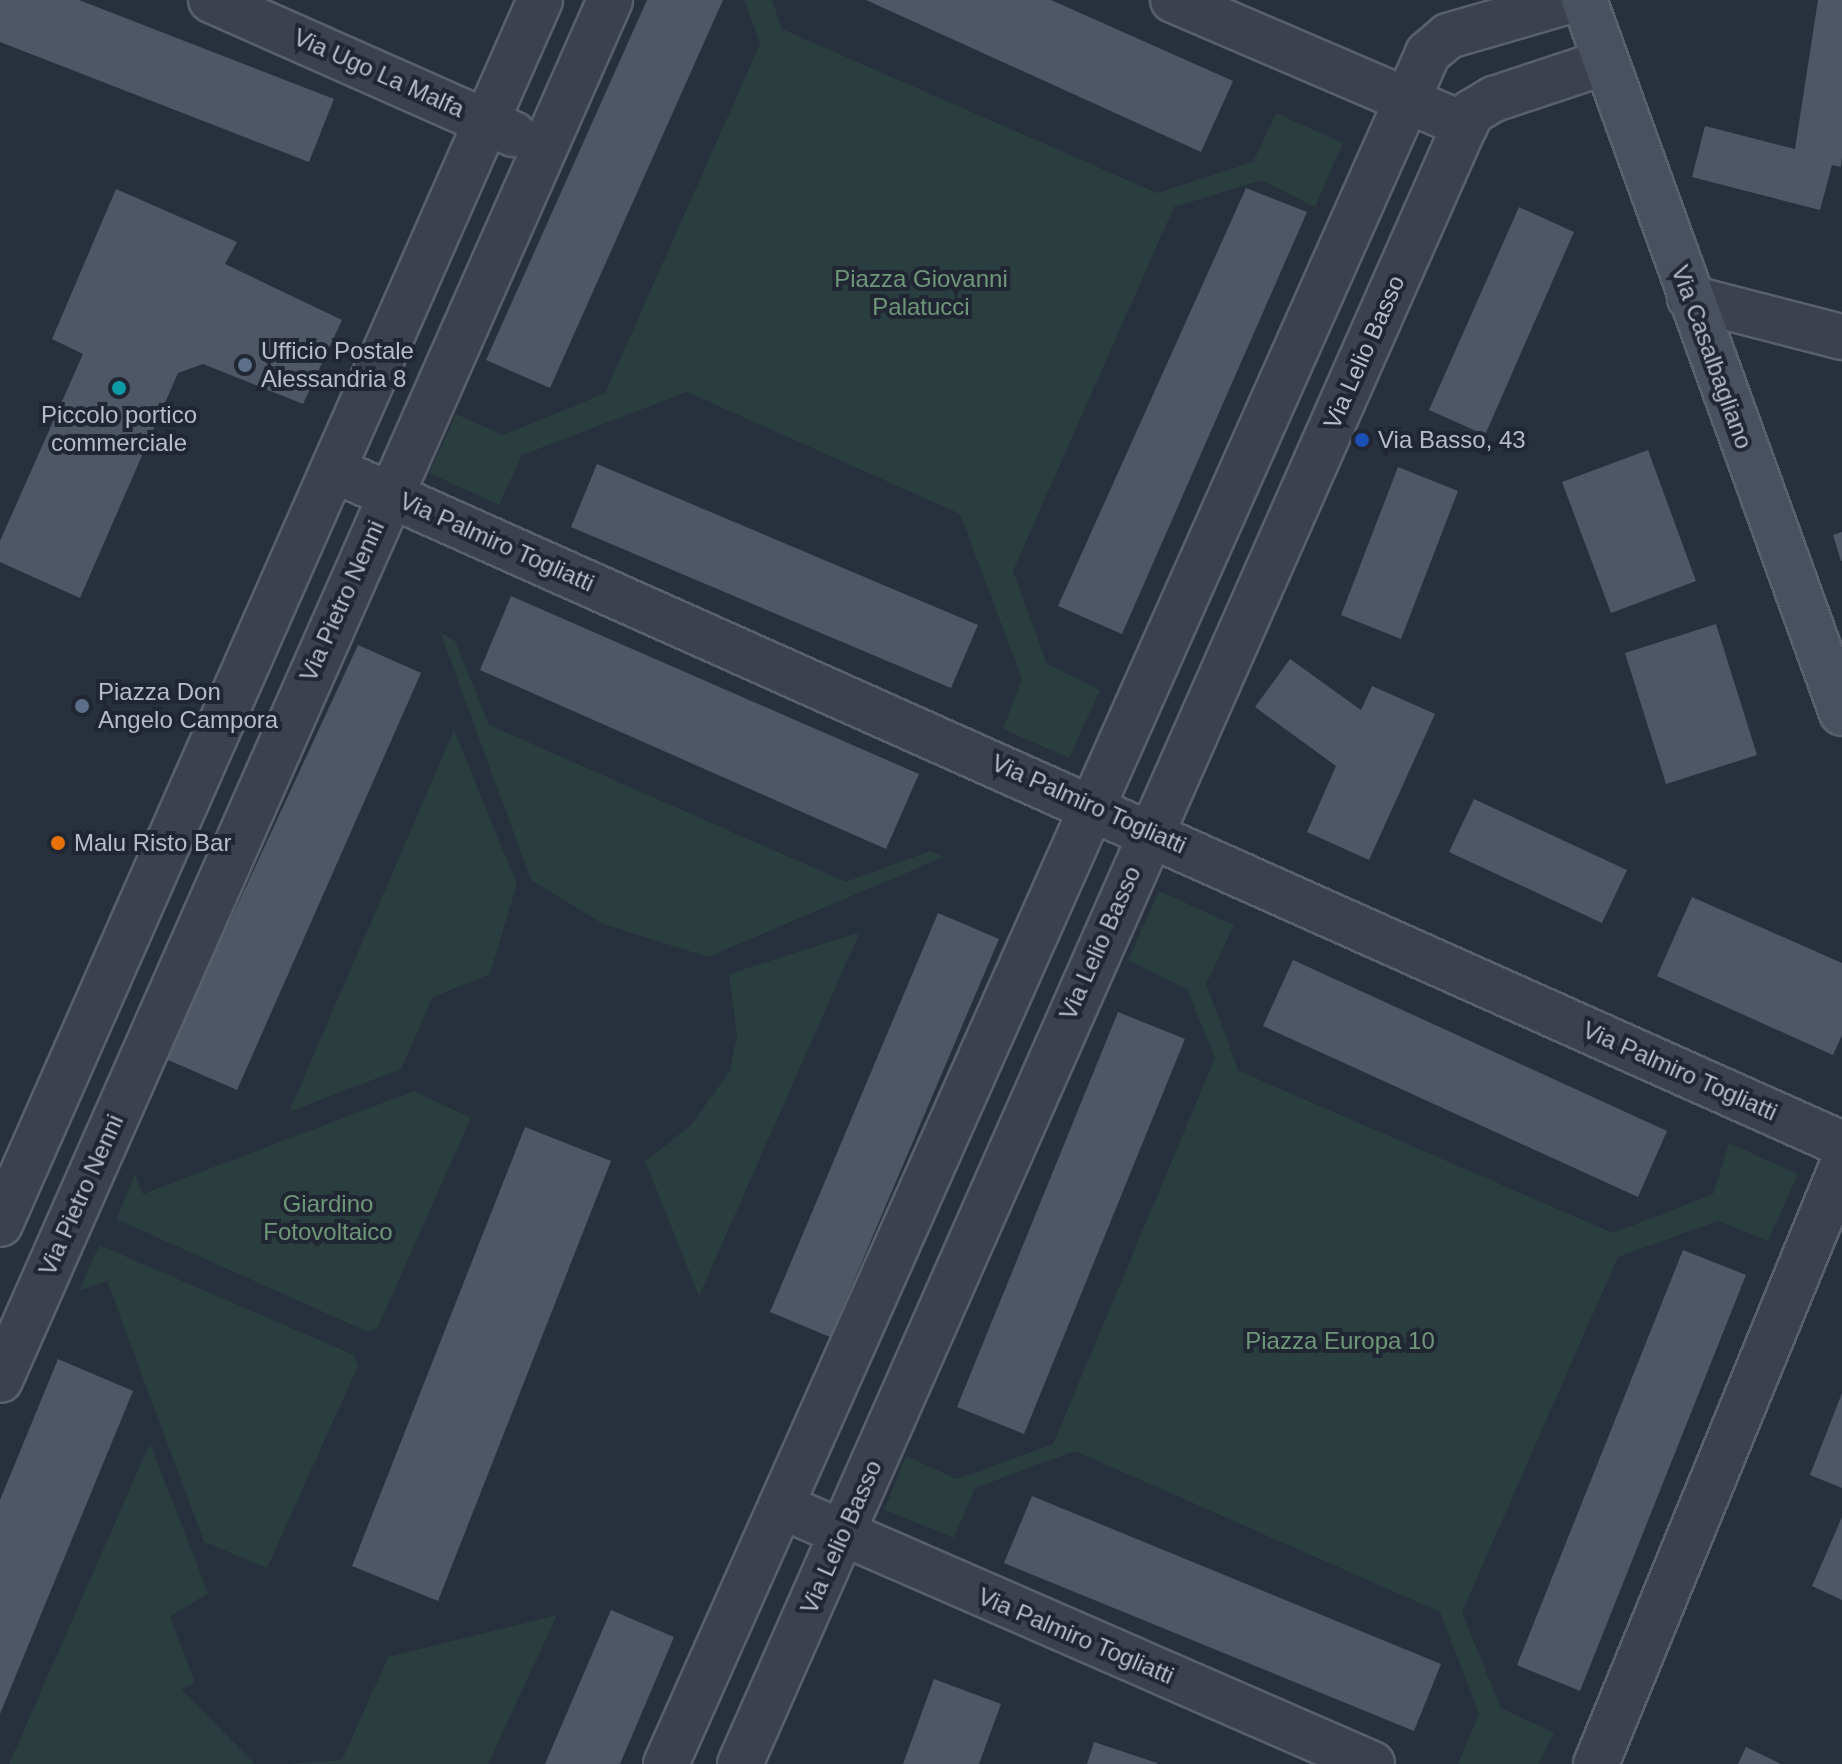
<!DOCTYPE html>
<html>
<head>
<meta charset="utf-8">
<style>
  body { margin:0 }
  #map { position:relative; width:1842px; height:1764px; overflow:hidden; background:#27303d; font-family:Helvetica,sans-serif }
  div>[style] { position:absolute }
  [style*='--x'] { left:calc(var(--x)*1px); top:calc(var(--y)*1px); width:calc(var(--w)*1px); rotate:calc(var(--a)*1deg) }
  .green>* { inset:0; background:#2a3d3f }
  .building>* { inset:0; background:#4e5765 }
  .roads { filter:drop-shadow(2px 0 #59606b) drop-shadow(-2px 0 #59606b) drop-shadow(0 2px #59606b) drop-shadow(0 -2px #59606b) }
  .street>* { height:44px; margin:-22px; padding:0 22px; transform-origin:22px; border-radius:22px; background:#3b424d }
  .secondary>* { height:44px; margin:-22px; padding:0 22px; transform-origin:22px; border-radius:22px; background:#495160 }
  .dots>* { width:22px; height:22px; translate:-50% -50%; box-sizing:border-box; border:4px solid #202732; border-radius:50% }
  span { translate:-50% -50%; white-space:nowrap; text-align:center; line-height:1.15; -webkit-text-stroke:8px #202732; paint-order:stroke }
  .street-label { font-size:24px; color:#b7bdc8 }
  .park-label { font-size:24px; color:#70967a }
  .poi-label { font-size:24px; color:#b7bdc8 }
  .left { translate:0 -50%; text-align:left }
</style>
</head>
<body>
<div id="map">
  <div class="green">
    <i style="clip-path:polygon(744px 0,772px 0,782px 29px,1157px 193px,1253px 162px,1276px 113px,1343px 143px,1315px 207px,1262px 180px,1174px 207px,1013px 571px,1047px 664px,1100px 690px,1069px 758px,1003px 729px,1022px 679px,960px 514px,687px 392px,522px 455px,499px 505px,429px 473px,456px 414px,503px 435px,605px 393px,760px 44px)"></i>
    <i style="clip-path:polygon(440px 632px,455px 641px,489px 725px,846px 882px,930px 851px,944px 857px,708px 957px,603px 924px,531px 880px)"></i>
    <i style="clip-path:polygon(454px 730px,517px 884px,490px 974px,433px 997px,401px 1069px,289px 1112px)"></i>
    <i style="clip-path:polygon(1159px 891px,1234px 925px,1206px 984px,1239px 1071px,1613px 1233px,1713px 1194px,1729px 1143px,1798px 1174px,1768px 1241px,1718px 1221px,1618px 1257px,1462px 1612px,1501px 1708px,1554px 1733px,1539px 1764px,1458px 1764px,1479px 1714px,1440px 1612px,1075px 1451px,975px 1488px,954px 1538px,884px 1510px,906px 1456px,957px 1479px,1053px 1444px,1215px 1058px,1187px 989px,1128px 960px)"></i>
    <i style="clip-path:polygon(860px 932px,699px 1296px,645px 1161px,690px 1126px,730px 1071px,737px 1036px,729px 974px)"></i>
    <i style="clip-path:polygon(414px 1091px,471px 1118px,378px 1327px,368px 1332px,116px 1219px,135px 1174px,143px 1194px)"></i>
    <i style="clip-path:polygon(99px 1245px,354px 1355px,358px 1366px,267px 1568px,204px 1542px,107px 1281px,79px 1291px)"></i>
    <i style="clip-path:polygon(150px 1443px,208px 1593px,170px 1617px,195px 1682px,182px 1690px,255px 1764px,9px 1764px)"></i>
    <i style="clip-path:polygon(557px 1615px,488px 1764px,287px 1764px,342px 1760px,388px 1657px)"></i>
  </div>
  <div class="building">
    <i style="clip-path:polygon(0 0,79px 0,334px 99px,309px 162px,0 42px)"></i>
    <i style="clip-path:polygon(647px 0,723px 0,550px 388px,486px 360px)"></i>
    <i style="clip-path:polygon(866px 0,1051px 0,1233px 81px,1201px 152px)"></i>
    <i style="clip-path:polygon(1818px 0,1842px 0,1842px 157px,1841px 167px,1832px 165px,1820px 210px,1692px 177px,1705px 126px,1795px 149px)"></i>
    <i style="clip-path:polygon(1246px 188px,1307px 212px,1122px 634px,1058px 606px)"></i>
    <i style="clip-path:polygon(116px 189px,237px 242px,225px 264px,342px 320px,303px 404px,203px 364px,178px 373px,80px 598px,0 562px,0 541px,83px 354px,52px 339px)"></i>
    <i style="clip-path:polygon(1519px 207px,1574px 232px,1485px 435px,1429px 410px)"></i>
    <i style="clip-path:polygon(1648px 450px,1696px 581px,1611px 613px,1562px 482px)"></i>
    <i style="clip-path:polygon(597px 464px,978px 625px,951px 688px,571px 527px)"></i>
    <i style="clip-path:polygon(1398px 467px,1458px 491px,1401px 639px,1341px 615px)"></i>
    <i style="clip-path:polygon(1842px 532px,1842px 561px,1841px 561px,1833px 535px)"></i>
    <i style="clip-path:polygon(511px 596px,919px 774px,886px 849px,480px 670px)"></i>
    <i style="clip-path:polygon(1716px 624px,1757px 755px,1666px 784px,1625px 653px)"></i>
    <i style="clip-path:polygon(358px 645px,421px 673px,237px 1090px,166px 1059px)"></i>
    <i style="clip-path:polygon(1290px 659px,1361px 710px,1372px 686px,1435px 714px,1369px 860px,1307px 832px,1336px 766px,1255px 707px)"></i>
    <i style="clip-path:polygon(1474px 799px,1627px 870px,1602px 923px,1449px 852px)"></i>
    <i style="clip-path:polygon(1692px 897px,1842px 963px,1842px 1035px,1833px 1055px,1657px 976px)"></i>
    <i style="clip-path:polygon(938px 913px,999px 939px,830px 1337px,770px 1312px)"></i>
    <i style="clip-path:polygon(1293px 960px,1667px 1131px,1638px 1197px,1263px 1026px)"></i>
    <i style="clip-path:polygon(1118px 1012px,1185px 1039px,1024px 1434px,957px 1407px)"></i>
    <i style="clip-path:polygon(525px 1127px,611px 1161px,438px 1601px,352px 1566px)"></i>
    <i style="clip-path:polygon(1683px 1250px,1746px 1275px,1580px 1691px,1517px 1665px)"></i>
    <i style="clip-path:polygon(58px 1359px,133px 1391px,0 1714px,0 1500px)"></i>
    <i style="clip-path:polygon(1842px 1393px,1842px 1488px,1810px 1475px)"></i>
    <i style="clip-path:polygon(1032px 1496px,1441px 1664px,1414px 1731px,1004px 1563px)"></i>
    <i style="clip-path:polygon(1842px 1517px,1842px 1600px,1812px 1586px)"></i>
    <i style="clip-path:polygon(611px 1610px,674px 1637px,620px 1764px,545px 1764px)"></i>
    <i style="clip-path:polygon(934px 1679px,1001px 1704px,979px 1764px,903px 1764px)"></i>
    <i style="clip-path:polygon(1094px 1742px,1157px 1763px,1157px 1764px,1087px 1764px)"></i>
    <i style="clip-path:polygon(1746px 1747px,1781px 1764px,1738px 1764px)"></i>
  </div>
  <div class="roads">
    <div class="street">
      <i style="--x:211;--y:0;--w:331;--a:23.9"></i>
      <i style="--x:1173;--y:0;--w:318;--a:23.2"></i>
      <i style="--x:1690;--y:298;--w:157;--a:14.4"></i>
      <i style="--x:334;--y:470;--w:1652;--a:24.08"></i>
      <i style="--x:0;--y:1224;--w:1338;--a:-66.19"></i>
      <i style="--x:0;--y:1380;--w:1509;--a:-66.15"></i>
      <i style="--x:781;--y:1506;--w:645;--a:23.58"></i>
      <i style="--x:666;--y:1764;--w:1873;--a:-65.99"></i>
      <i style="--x:1428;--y:53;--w:26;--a:-40"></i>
      <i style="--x:1448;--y:36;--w:129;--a:-16.2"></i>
      <i style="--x:740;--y:1764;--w:1792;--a:-66.14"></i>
      <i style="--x:1465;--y:125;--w:15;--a:-62"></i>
      <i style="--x:1472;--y:112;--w:26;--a:-31"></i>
      <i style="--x:1494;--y:99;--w:118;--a:-18.3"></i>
      <i style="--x:1596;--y:1764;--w:647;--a:-67.64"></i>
    </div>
    <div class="secondary">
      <i style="--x:1584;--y:0;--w:758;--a:70.11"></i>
    </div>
  </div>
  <div class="dots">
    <i style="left:245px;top:365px;background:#5c6f8a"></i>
    <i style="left:119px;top:388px;background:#0f9aa8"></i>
    <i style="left:1362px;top:440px;background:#1a4fb4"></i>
    <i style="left:82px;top:706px;background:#5c6f8a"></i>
    <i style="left:58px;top:843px;background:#e8710a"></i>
  </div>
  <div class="street-label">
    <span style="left:379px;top:73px;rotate:24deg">Via Ugo La Malfa</span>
    <span style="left:1364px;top:352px;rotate:-66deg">Via Lelio Basso</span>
    <span style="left:1712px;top:357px;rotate:70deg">Via Casalbagliano</span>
    <span style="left:497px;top:542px;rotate:24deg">Via Palmiro Togliatti</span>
    <span style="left:342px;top:601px;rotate:-66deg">Via Pietro Nenni</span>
    <span style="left:1089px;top:804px;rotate:24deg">Via Palmiro Togliatti</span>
    <span style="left:1100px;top:943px;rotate:-66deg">Via Lelio Basso</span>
    <span style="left:1680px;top:1071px;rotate:24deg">Via Palmiro Togliatti</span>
    <span style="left:81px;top:1195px;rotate:-66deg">Via Pietro Nenni</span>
    <span style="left:841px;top:1537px;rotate:-66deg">Via Lelio Basso</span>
    <span style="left:1076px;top:1636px;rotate:23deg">Via Palmiro Togliatti</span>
  </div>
  <div class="park-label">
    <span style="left:921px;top:293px">Piazza Giovanni<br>Palatucci</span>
    <span style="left:328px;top:1218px">Giardino<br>Fotovoltaico</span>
    <span style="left:1340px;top:1341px">Piazza Europa 10</span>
  </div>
  <div class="poi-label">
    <span class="left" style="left:261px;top:365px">Ufficio Postale<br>Alessandria 8</span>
    <span style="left:119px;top:429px">Piccolo portico<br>commerciale</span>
    <span class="left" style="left:1378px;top:440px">Via Basso, 43</span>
    <span class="left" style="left:98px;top:706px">Piazza Don<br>Angelo Campora</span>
    <span class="left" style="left:74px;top:843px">Malu Risto Bar</span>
  </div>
</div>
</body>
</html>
